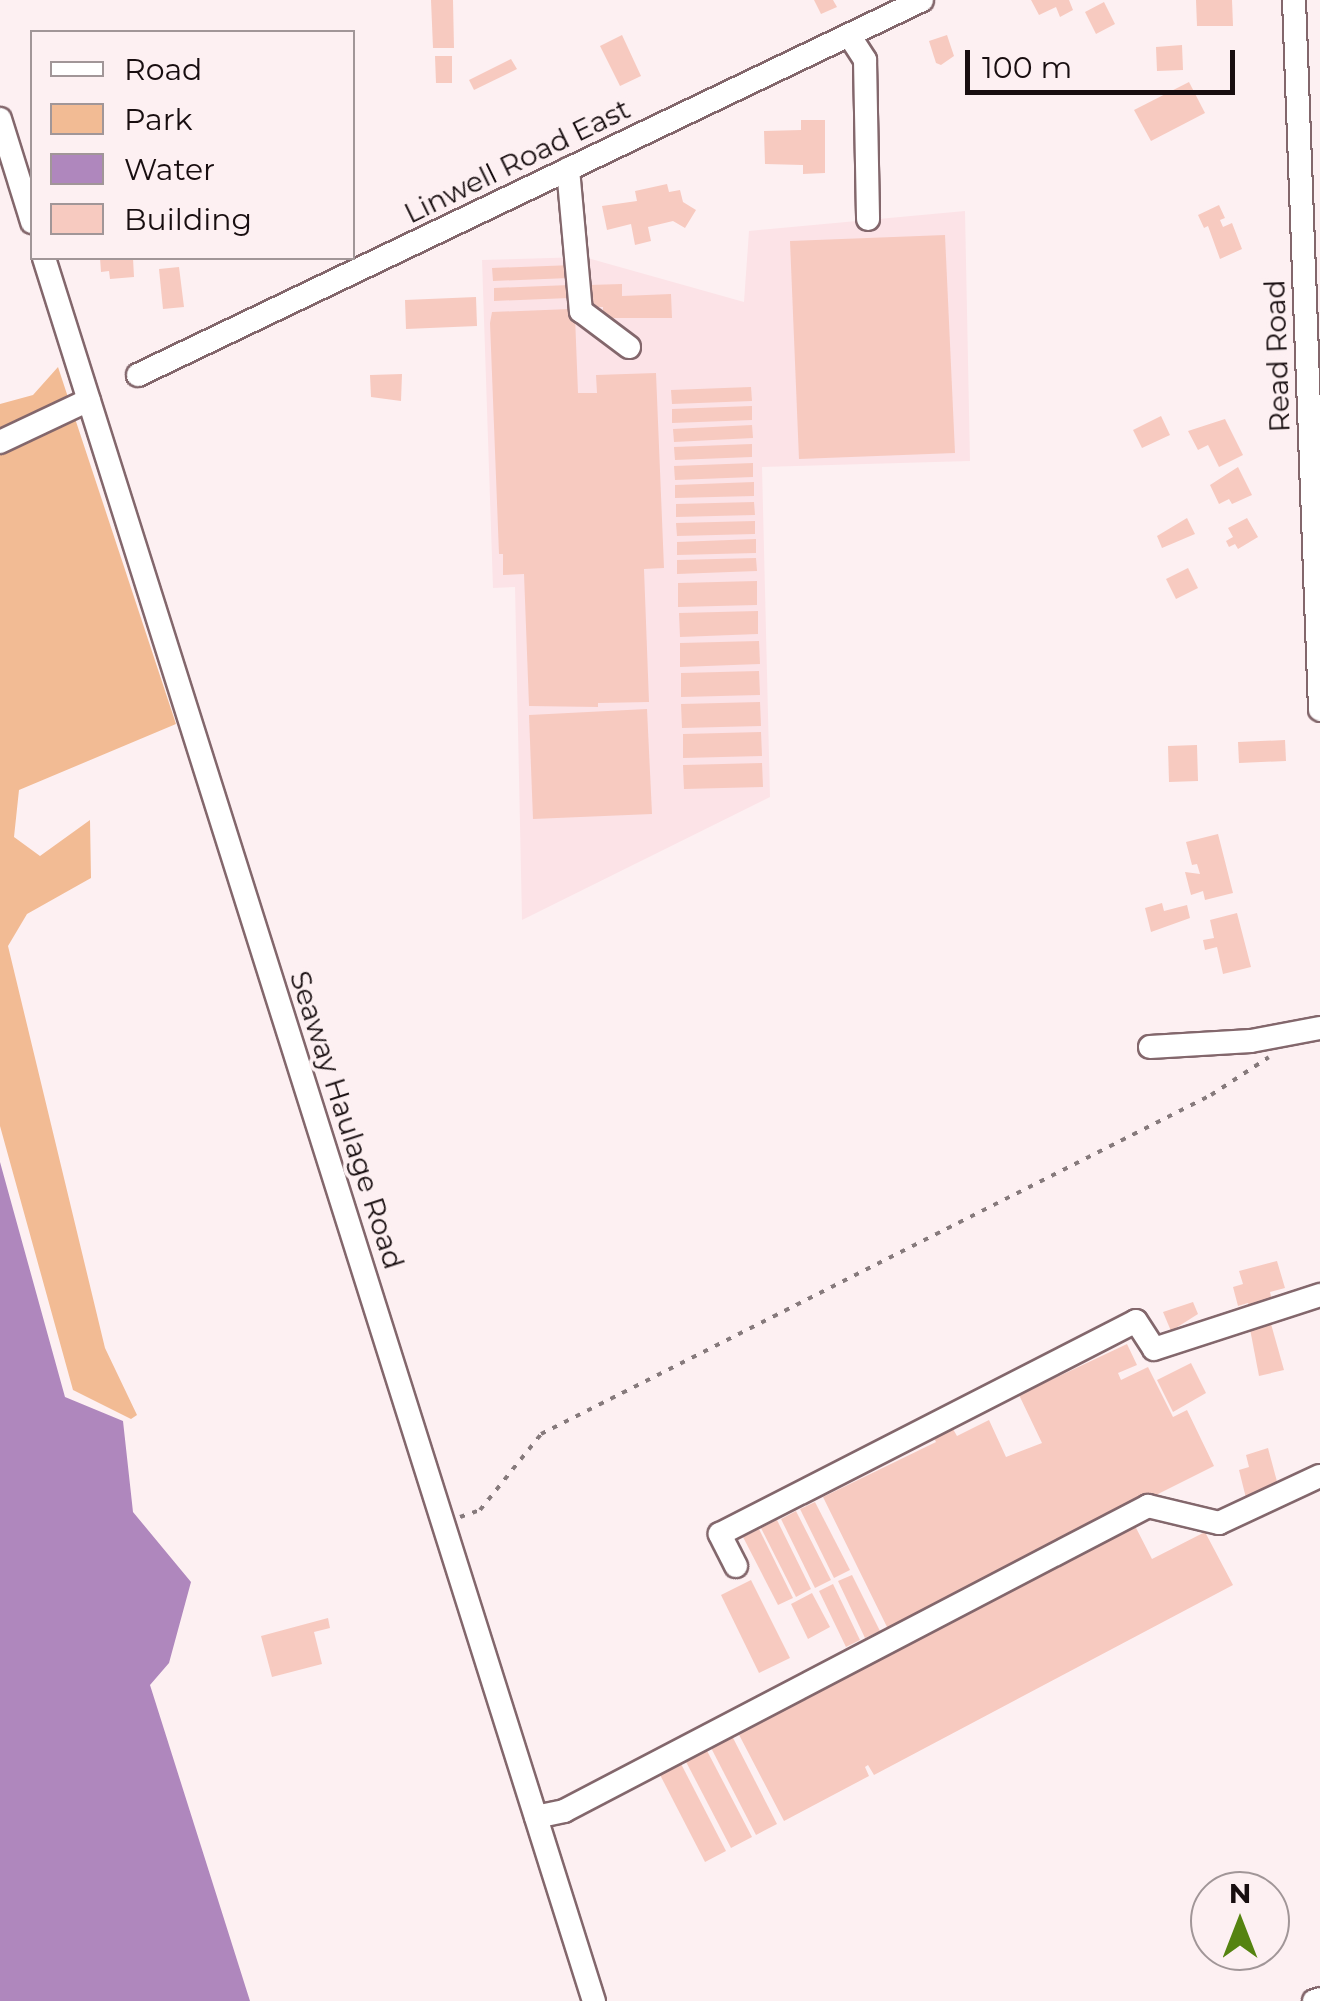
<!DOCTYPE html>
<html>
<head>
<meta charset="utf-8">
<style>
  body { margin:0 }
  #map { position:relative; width:1320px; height:2001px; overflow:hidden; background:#fdf0f2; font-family:Montserrat,sans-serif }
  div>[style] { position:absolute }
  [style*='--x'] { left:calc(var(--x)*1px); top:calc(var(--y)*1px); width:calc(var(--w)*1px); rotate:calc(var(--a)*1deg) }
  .built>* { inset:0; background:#fce3e7 }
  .green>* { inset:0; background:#f2bb94 }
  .water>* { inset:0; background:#af87bd }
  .building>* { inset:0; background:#f7cac0 }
  .path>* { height:4px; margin-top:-2px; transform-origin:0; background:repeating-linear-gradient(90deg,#867a7c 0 5px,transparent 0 13px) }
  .roads { filter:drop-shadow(2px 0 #83676c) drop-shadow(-2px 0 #83676c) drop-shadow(0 2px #83676c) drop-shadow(0 -2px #83676c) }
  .minor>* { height:22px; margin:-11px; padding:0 11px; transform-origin:11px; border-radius:11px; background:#fff }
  span { translate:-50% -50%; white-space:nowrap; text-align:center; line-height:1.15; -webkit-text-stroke:8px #fdf0f2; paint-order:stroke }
  .street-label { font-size:28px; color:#180e10 }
  .legend { position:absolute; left:30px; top:30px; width:325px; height:230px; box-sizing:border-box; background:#fdf0f2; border:2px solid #a19698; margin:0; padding:12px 18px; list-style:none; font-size:30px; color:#180e10 }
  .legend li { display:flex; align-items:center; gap:20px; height:50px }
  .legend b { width:50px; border:2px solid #a19698 }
  .north { position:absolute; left:1190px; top:1871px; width:100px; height:100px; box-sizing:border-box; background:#fdf0f2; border:2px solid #a19698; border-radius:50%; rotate:0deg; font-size:28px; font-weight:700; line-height:40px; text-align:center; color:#180e10 }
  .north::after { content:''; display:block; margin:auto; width:35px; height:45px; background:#558310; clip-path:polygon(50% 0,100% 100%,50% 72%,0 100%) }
  .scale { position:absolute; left:965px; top:50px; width:270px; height:45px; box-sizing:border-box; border:5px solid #180e10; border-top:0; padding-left:12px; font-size:30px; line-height:35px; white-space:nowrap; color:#180e10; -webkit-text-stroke:8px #fdf0f2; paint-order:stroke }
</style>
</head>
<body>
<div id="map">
  <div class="built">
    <i style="clip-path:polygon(965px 211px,970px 461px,762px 467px,770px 797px,522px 920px,515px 587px,493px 588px,482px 260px,584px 257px,744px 302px,749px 231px)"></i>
  </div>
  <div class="green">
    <i style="clip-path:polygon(58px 367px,176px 724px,19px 790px,14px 837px,40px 856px,90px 820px,91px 878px,27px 914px,8px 946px,105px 1348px,137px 1415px,131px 1419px,73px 1390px,0 1126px,0 404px,33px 395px)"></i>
  </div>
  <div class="water">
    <i style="clip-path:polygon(0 1162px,65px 1397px,123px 1421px,133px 1512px,191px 1582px,169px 1663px,150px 1685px,250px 2001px,0 2001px)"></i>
  </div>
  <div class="building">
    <i style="clip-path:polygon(431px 0,453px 0,454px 48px,433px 48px)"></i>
    <i style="clip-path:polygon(814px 0,833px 0,837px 7px,821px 14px)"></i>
    <i style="clip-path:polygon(1031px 0,1069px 0,1073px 10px,1060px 17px,1056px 7px,1039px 15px)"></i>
    <i style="clip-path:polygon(1196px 0,1232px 0,1233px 26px,1197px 26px)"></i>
    <i style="clip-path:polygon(1104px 2px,1115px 24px,1096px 34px,1085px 12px)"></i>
    <i style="clip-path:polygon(622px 35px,641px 76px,620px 86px,600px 46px)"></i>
    <i style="clip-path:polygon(947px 35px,954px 56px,941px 65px,936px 63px,929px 41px)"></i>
    <i style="clip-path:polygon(1182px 45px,1183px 70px,1157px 71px,1156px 47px)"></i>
    <i style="clip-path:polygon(435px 56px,452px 56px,452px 83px,436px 83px)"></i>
    <i style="clip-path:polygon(511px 59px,517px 69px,474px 90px,469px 80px)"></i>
    <i style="clip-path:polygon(1189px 82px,1205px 113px,1151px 141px,1134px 110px)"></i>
    <i style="clip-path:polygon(801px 120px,825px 120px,825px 173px,803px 174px,803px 165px,765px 164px,764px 131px,801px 130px)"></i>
    <i style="clip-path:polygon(667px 184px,669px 192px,680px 190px,683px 202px,696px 210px,685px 228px,673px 221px,648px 227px,651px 241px,635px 245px,631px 224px,607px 230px,602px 206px,637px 201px,635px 191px)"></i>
    <i style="clip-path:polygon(1219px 205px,1225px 218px,1220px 220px,1223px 227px,1232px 223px,1242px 249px,1220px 259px,1208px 226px,1204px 228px,1198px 215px)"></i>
    <i style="clip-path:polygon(945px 235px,955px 453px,799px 459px,790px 241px)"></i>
    <i style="clip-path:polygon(100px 258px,133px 258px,134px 277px,110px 279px,109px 271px,101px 272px)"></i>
    <i style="clip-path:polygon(573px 265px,578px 393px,597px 393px,596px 375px,656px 373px,664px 568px,644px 569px,649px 702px,598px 703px,598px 707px,529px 706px,524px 574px,503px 575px,503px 554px,499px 554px,490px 323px,492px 312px,570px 309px,569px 298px,494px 301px,494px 288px,569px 285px,569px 278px,493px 281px,492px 268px)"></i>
    <i style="clip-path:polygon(179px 267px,184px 307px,163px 309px,159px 269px)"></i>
    <i style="clip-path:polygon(622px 284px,622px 296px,671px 294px,672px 318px,603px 318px,603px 307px,589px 307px,589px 285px)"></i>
    <i style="clip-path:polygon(476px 297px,477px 326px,406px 329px,405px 300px)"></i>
    <i style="clip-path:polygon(402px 374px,401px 401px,371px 397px,370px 375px)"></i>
    <i style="clip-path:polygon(751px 387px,752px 401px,672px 404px,671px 390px)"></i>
    <i style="clip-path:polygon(752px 406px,752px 420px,672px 423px,672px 409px)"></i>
    <i style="clip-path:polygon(1161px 416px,1170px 435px,1142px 448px,1133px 430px)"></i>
    <i style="clip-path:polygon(1225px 419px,1243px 455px,1219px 467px,1208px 445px,1198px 450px,1188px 431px)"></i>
    <i style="clip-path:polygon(752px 425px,753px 438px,674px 442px,673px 429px)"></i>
    <i style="clip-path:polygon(752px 444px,752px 457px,675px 460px,674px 447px)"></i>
    <i style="clip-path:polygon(753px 463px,753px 477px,675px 480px,674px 466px)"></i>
    <i style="clip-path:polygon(1238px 467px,1252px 495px,1232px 504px,1229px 499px,1219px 504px,1210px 485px)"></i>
    <i style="clip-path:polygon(754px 482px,754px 496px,675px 498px,675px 485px)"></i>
    <i style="clip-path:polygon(754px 502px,755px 515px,676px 517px,676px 504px)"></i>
    <i style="clip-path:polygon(1187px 518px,1195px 534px,1162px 548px,1157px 536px)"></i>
    <i style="clip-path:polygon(1247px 518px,1258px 537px,1238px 549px,1235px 544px,1229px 547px,1226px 541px,1233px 537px,1228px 528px)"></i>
    <i style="clip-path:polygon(755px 521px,755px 534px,677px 536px,676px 523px)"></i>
    <i style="clip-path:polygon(756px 539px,756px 553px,677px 555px,677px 542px)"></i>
    <i style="clip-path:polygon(756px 558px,757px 571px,677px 574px,677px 560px)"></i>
    <i style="clip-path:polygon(1188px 568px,1198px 588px,1176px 599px,1166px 579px)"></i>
    <i style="clip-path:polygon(757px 581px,757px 605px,678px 607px,678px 583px)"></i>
    <i style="clip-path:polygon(758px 611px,758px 634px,680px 637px,679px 613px)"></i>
    <i style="clip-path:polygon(759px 641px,760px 664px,680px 667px,680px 643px)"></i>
    <i style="clip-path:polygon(759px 671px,760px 695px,681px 697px,681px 673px)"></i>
    <i style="clip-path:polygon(760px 702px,761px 726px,682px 728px,681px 704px)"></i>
    <i style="clip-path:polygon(647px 709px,652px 814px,533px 819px,529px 715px)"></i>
    <i style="clip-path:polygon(761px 732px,762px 756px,683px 758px,683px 734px)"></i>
    <i style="clip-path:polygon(1285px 740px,1286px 761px,1239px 763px,1238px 742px)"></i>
    <i style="clip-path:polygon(1197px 745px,1198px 781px,1169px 782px,1168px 746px)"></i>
    <i style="clip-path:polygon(762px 763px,763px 787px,684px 789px,683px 765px)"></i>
    <i style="clip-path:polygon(1218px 834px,1233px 893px,1205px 900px,1203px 891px,1191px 895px,1185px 872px,1200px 874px,1197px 864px,1192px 865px,1186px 842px)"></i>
    <i style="clip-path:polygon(1162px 903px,1164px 911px,1187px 905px,1190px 918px,1151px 932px,1145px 908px)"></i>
    <i style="clip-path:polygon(1237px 913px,1251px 967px,1223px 974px,1217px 947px,1205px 950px,1203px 940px,1214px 938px,1210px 920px)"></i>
    <i style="clip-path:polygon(1277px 1261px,1285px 1288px,1270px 1292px,1273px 1305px,1251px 1311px,1248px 1303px,1238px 1306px,1233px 1287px,1243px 1284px,1239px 1271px)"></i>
    <i style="clip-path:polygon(1193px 1302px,1198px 1314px,1171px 1331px,1163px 1312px)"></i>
    <i style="clip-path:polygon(1271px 1324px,1284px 1370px,1259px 1376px,1250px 1329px)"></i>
    <i style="clip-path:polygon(1127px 1344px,1137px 1365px,1118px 1373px,1121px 1380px,1148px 1367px,1173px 1417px,1187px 1410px,1214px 1466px,888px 1629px,823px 1497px,936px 1442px,934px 1438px,953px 1429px,957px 1436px,989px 1420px,1006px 1457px,1042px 1443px,1019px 1395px)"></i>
    <i style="clip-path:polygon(1191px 1363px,1206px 1393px,1173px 1412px,1157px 1380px)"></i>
    <i style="clip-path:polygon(1268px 1448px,1279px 1489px,1246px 1498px,1239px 1470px,1249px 1467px,1246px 1455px)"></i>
    <i style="clip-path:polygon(815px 1502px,850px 1570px,834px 1578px,800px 1509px)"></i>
    <i style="clip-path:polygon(796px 1511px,831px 1580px,815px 1588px,781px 1519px)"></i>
    <i style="clip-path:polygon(777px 1520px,811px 1589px,796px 1597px,761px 1528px)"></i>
    <i style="clip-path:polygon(1132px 1520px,1152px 1559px,1205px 1532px,1233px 1585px,874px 1775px,868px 1765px,865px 1767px,869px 1776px,784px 1821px,736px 1729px)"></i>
    <i style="clip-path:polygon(759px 1529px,793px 1598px,778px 1605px,743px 1537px)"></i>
    <i style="clip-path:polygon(852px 1575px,880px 1631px,865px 1638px,838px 1581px)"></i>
    <i style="clip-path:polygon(751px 1580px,790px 1658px,759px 1673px,721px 1595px)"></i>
    <i style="clip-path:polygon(833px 1584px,860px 1640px,846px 1647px,819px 1591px)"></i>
    <i style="clip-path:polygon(812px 1593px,830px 1627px,808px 1639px,791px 1604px)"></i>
    <i style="clip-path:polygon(328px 1618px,330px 1628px,314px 1632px,322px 1664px,272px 1677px,261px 1636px)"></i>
    <i style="clip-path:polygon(730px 1732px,777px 1824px,756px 1835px,708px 1742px)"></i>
    <i style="clip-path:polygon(704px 1745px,752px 1837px,731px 1848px,683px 1756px)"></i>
    <i style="clip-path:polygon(678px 1758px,726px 1851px,705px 1862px,657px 1769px)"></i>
  </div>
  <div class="path">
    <i style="--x:460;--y:1517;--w:21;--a:-19"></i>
    <i style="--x:480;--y:1510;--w:97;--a:-51.2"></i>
    <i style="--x:541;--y:1434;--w:751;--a:-26.84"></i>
    <i style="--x:1211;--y:1095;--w:69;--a:-33.2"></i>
  </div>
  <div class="roads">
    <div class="minor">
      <i style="--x:1294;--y:0;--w:710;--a:87.9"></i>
      <i style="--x:849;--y:35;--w:30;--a:57"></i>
      <i style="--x:865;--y:60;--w:159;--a:88.9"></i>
      <i style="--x:0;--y:119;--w:108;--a:72.7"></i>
      <i style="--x:568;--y:169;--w:143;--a:84.8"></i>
      <i style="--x:581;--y:311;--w:60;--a:36.9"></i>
      <i style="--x:44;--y:258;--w:1828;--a:72.49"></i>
      <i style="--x:138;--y:375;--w:869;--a:-25.56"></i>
      <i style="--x:0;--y:442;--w:98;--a:-25.3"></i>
      <i style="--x:1150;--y:1047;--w:101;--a:-3.4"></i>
      <i style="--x:1251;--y:1041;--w:70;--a:-10.7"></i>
      <i style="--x:736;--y:1566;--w:36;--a:-117"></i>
      <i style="--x:720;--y:1534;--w:467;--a:-27.1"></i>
      <i style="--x:1136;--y:1321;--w:33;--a:57"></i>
      <i style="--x:1154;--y:1349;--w:175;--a:-18"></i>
      <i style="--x:536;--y:1817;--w:29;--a:-12"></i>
      <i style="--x:564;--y:1811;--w:659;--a:-27.58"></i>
      <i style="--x:1148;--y:1506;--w:73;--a:13.5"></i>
      <i style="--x:1219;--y:1523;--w:111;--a:-25"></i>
      <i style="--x:1314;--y:2001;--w:6;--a:-18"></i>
    </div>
  </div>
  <div class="street-label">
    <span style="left:517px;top:161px;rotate:-26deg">Linwell Road East</span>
    <span style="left:1277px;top:356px;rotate:-92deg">Read Road</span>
    <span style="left:347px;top:1120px;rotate:72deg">Seaway Haulage Road</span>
  </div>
  <ul class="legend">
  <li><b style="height:12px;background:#fff"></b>Road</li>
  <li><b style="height:28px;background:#f2bb94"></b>Park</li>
  <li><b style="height:28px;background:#af87bd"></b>Water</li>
  <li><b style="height:28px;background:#f7cac0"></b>Building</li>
  </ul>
  <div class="north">N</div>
  <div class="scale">100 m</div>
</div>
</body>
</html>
